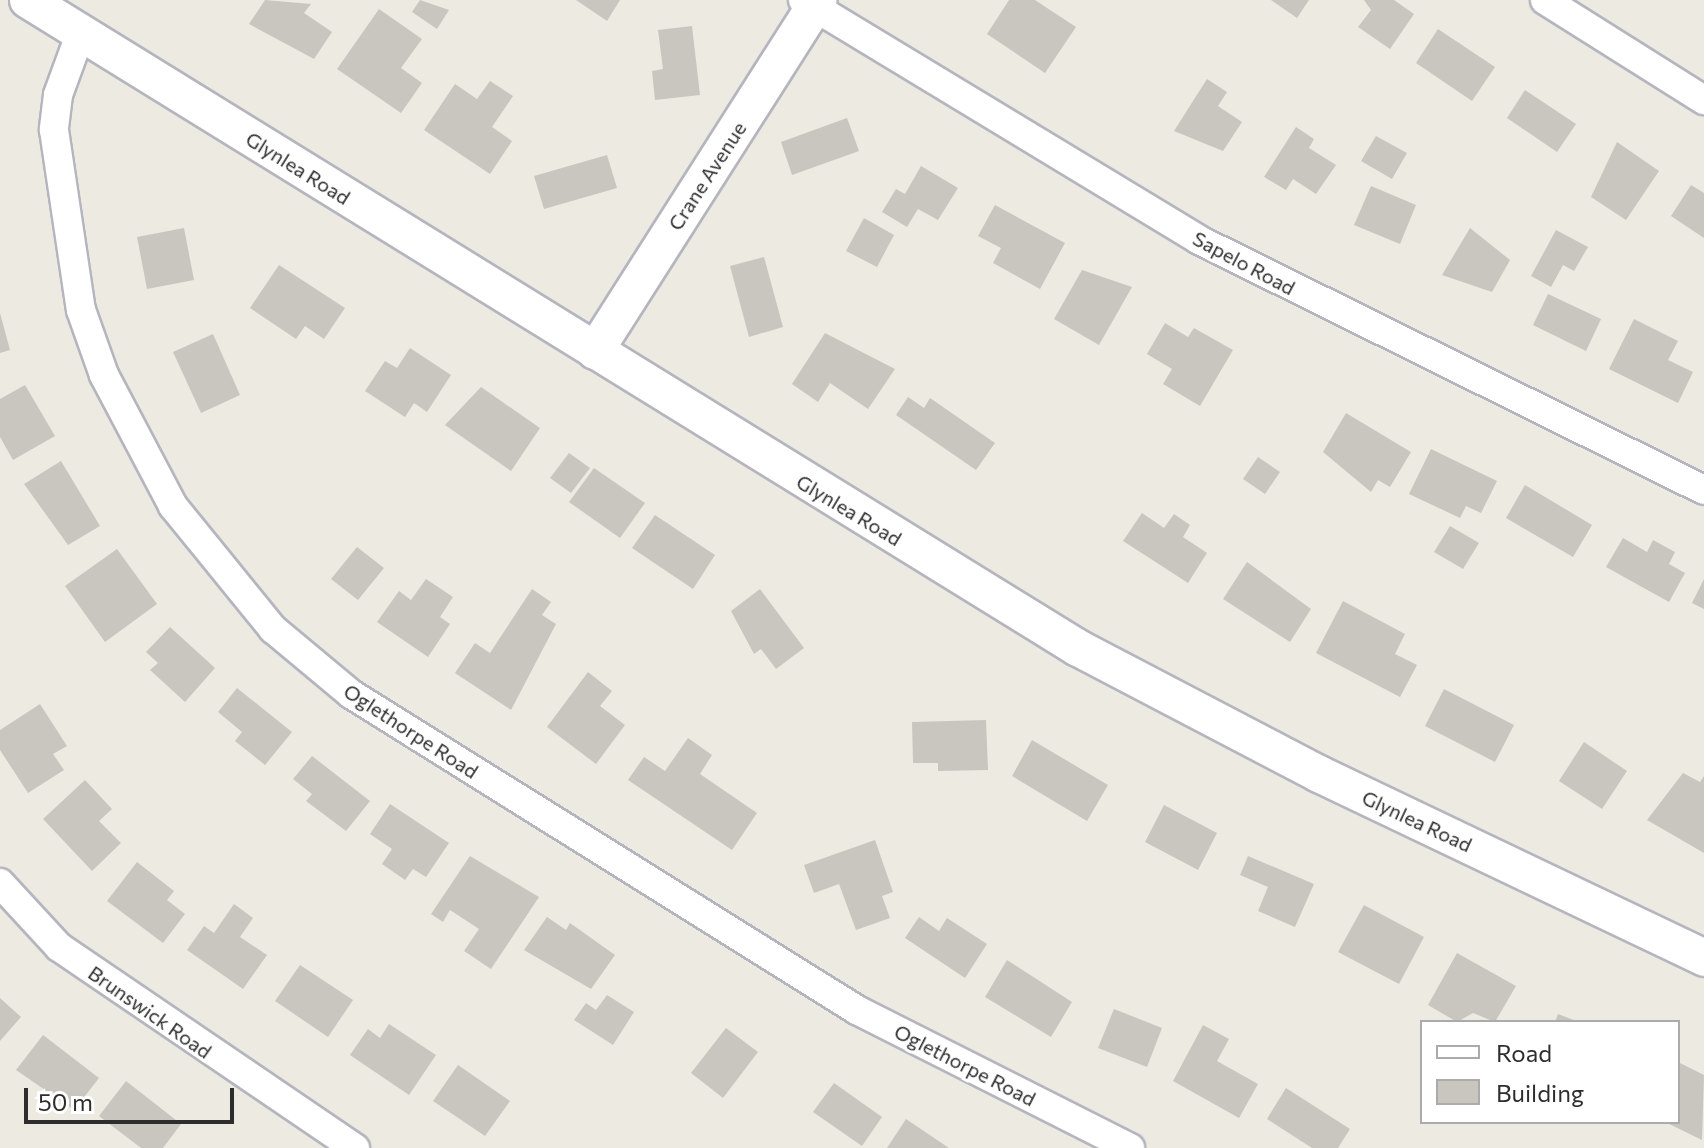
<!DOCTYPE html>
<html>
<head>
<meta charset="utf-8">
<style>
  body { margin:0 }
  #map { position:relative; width:1704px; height:1148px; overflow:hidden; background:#edeae1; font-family:Commissioner,sans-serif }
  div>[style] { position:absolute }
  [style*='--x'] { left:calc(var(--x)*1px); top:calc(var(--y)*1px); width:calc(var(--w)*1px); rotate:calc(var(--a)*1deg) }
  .building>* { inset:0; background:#c9c6c0 }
  .roads { filter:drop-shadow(2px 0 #b5b5bf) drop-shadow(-2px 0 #b5b5bf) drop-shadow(0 2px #b5b5bf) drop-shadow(0 -2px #b5b5bf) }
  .minor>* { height:28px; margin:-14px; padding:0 14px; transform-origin:14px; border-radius:14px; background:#fff }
  .tertiary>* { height:36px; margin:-18px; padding:0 18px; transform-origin:18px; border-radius:18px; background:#fff }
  span { translate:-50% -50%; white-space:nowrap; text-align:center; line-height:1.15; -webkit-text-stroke:6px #fff; paint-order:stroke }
  .street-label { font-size:20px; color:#2d2d2d }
  .legend { position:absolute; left:1420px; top:1020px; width:260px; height:104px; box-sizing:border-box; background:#fff; border:2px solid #ababab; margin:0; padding:10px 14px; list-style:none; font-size:24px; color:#2d2d2d }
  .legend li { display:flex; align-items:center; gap:16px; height:40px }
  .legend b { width:40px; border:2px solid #ababab }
  .scale { position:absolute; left:24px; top:1088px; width:210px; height:36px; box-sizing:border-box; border:4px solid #2d2d2d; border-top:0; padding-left:10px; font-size:24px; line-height:28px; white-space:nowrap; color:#2d2d2d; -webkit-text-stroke:6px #fff; paint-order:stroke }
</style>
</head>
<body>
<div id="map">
  <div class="building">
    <i style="clip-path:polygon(265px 0,311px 4px,304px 13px,332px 32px,314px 59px,249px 24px)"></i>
    <i style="clip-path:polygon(420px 0,449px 10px,437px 29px,412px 12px)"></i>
    <i style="clip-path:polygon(576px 0,620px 0,607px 21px)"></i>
    <i style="clip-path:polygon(1009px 0,1035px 0,1076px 27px,1045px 73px,987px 34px)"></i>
    <i style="clip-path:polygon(1271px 0,1309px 0,1297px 18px)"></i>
    <i style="clip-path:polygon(1364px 0,1394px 0,1414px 14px,1390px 49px,1358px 27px,1371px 10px)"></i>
    <i style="clip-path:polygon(379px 9px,422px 39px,401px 68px,422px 83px,401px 113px,337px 69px)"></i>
    <i style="clip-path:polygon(692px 26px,700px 95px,655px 100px,652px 71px,663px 69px,658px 30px)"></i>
    <i style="clip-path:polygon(1438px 29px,1495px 67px,1472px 101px,1416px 63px)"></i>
    <i style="clip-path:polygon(1207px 79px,1227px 92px,1218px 106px,1242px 122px,1223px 151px,1174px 131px)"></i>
    <i style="clip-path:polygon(490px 81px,513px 96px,492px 127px,512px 141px,490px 174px,424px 130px,455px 84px,477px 99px)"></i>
    <i style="clip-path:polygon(1525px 90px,1576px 124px,1557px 152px,1507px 118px)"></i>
    <i style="clip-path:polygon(847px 118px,859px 151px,792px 175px,781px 142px)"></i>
    <i style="clip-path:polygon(1296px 127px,1314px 139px,1309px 148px,1336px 165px,1316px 194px,1293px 179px,1286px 190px,1264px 177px)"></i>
    <i style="clip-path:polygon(1376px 136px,1407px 153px,1392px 179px,1361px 161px)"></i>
    <i style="clip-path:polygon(1617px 142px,1659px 171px,1626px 220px,1591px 197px)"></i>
    <i style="clip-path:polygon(607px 155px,617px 188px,544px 209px,534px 176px)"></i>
    <i style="clip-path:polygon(921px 166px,958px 188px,938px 220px,918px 209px,907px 227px,882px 212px,896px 189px,905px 194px)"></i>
    <i style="clip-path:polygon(1691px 185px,1704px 193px,1704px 238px,1671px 216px)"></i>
    <i style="clip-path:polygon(1371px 186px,1416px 205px,1400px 244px,1354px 225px)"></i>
    <i style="clip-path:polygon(995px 205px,1065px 243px,1040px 289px,993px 263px,1001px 248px,978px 236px)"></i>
    <i style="clip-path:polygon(864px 218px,894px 235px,877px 267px,846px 251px)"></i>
    <i style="clip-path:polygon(184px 228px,194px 280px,147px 289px,137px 237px)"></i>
    <i style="clip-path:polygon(1470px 228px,1510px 260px,1492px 292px,1442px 275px)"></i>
    <i style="clip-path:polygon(1556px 230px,1588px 247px,1574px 271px,1563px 265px,1551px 287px,1531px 276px)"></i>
    <i style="clip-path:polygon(764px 257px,783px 327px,749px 337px,730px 266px)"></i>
    <i style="clip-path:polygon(279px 265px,345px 308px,324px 339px,305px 326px,296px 339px,250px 308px)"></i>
    <i style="clip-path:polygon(1082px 270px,1132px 287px,1099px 345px,1054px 319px)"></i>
    <i style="clip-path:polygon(1548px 294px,1601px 319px,1586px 351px,1533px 325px)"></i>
    <i style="clip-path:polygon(0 313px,10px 350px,0 353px)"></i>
    <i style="clip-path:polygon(1634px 319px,1678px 341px,1668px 360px,1693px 372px,1678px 403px,1609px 369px)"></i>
    <i style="clip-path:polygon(1165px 323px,1188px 337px,1194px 328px,1233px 350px,1200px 406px,1163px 384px,1172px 369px,1147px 354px)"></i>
    <i style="clip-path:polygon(825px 333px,895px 369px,868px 409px,830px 383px,818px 402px,792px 384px)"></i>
    <i style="clip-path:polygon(213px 334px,240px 395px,201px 413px,173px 352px)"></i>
    <i style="clip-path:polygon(410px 348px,451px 375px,427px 412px,414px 403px,405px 417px,365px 391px,385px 361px,397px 368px)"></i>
    <i style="clip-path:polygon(25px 385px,55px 436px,13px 460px,0 437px,0 399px)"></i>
    <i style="clip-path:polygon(481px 387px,540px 428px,511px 471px,445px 425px)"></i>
    <i style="clip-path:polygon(908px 397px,924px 408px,930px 398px,995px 443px,976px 470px,896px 415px)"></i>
    <i style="clip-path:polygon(1346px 413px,1411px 452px,1390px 487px,1378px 480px,1371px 492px,1323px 452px)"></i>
    <i style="clip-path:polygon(1431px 449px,1497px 481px,1481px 513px,1466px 506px,1460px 518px,1409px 494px)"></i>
    <i style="clip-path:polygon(569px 453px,590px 468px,571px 493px,550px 478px)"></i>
    <i style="clip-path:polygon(1258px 457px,1280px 472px,1265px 494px,1243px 479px)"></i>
    <i style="clip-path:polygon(61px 461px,100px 526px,68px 545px,24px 484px)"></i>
    <i style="clip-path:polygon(594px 468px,645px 503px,620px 538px,569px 502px)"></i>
    <i style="clip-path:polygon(1525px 485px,1592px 525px,1573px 557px,1506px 518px)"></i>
    <i style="clip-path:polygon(1142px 513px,1164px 528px,1174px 514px,1190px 525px,1183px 537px,1207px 553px,1188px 583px,1123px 541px)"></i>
    <i style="clip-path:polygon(655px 515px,715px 555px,693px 589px,632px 548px)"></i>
    <i style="clip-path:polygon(1450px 526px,1479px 543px,1463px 569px,1434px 552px)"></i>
    <i style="clip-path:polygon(1623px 538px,1647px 552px,1653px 540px,1675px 552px,1669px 564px,1685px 573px,1669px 602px,1606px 567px)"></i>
    <i style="clip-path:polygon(357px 547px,384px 568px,358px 600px,331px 579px)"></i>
    <i style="clip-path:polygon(117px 549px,157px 604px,105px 642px,65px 586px)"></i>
    <i style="clip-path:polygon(1247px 562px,1311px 609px,1290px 642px,1223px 599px)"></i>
    <i style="clip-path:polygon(426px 579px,453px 597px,440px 617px,450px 624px,428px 657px,377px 622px,399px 591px,411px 600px)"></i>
    <i style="clip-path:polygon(1704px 579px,1704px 609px,1692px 603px)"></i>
    <i style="clip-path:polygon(532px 589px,551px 602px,542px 615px,556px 624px,511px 710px,455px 673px,475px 643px,490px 653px)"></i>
    <i style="clip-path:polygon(760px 589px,804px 648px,776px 669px,761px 649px,754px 654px,731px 611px)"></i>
    <i style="clip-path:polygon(1343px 601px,1405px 634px,1395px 654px,1417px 665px,1400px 697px,1316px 653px)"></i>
    <i style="clip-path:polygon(170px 627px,215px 668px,185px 702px,150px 670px,158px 663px,146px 652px)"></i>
    <i style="clip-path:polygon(588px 672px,612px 691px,600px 706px,625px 725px,596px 764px,547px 727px)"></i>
    <i style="clip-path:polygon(237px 688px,292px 732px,265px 765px,235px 741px,242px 732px,218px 712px)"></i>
    <i style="clip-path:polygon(1444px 689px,1514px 725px,1495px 762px,1425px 726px)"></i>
    <i style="clip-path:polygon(40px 704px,67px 746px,53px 754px,64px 770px,28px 793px,0 750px,0 730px)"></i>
    <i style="clip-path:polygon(986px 720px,988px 770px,938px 771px,938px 763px,913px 763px,912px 722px)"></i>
    <i style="clip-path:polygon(688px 738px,712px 755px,700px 774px,757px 813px,732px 850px,628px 780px,644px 757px,665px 771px)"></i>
    <i style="clip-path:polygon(1032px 740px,1108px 785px,1087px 821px,1012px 776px)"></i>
    <i style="clip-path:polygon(1584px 742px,1627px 771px,1602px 809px,1559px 781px)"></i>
    <i style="clip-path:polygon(312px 756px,370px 801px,346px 831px,306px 801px,312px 794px,293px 779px)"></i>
    <i style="clip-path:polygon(1683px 773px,1700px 782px,1704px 776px,1704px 853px,1647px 820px)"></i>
    <i style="clip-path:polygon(85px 780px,112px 809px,99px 821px,121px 843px,92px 871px,43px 819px)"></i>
    <i style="clip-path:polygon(390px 804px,449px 843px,426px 877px,413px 869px,405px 880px,382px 864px,392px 849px,370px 834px)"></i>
    <i style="clip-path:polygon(1164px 805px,1217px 833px,1198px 870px,1145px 842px)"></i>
    <i style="clip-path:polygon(875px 840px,893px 892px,882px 896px,890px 918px,856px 930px,839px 884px,814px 893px,804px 865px)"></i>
    <i style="clip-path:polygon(470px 856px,539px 897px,491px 969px,464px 951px,479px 929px,450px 910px,443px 922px,431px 914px)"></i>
    <i style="clip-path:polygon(1248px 856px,1314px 884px,1295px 927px,1258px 911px,1268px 887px,1240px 875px)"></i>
    <i style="clip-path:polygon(137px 862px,174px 891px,167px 900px,185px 914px,163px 943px,107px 901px)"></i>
    <i style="clip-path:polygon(234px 904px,253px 918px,240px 937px,267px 955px,243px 989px,187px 950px,204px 926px,214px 933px)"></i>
    <i style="clip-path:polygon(1364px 905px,1424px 937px,1399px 984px,1338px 952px)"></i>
    <i style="clip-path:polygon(547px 917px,566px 930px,570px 923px,615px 955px,591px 989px,524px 950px)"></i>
    <i style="clip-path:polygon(919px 917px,939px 931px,947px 918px,987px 944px,965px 978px,905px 938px)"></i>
    <i style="clip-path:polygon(1457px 953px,1516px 986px,1495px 1022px,1473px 1013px,1457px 1022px,1428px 1005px)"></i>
    <i style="clip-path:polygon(1007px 960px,1072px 1002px,1051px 1037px,985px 997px)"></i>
    <i style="clip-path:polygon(300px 965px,353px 1000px,328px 1037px,275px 1001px)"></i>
    <i style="clip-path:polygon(607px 995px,634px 1012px,613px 1045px,574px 1020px,586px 1003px,596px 1010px)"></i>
    <i style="clip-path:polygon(0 998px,21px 1017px,0 1041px)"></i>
    <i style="clip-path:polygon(1114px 1009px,1162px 1028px,1147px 1067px,1098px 1048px)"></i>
    <i style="clip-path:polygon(1558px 1014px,1579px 1022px,1555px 1022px)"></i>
    <i style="clip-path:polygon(389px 1024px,436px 1055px,409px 1095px,350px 1055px,368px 1029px,380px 1038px)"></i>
    <i style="clip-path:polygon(1203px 1025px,1229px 1039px,1217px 1061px,1258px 1084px,1239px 1118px,1173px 1081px)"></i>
    <i style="clip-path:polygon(726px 1028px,758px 1052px,723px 1098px,691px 1073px)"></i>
    <i style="clip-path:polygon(43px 1035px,99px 1078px,74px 1110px,16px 1070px)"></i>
    <i style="clip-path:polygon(1678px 1062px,1704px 1075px,1702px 1140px,1665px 1122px,1678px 1122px)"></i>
    <i style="clip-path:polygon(458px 1065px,510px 1101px,485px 1136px,433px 1101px)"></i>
    <i style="clip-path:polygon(126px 1081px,181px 1124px,163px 1148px,141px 1148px,99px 1116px)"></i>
    <i style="clip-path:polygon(834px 1083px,882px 1117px,862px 1146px,813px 1112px)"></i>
    <i style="clip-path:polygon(1286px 1088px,1350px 1129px,1338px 1148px,1312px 1148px,1267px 1119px)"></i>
    <i style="clip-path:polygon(906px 1119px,949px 1148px,887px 1148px)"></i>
  </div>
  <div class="roads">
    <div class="minor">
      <i style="--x:803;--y:0;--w:463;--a:31.2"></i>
      <i style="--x:1199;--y:240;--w:563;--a:26.34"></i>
      <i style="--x:1545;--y:0;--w:188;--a:32.2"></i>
      <i style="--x:81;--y:32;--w:67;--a:110.1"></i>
      <i style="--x:58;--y:95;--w:35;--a:97"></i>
      <i style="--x:54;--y:130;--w:182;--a:81.5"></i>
      <i style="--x:81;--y:310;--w:69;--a:70.5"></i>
      <i style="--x:104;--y:375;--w:148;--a:62.2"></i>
      <i style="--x:173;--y:506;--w:159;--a:50.9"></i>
      <i style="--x:273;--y:629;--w:102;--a:39.8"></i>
      <i style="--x:351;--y:694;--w:597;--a:31.99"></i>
      <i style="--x:857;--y:1010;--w:306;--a:26.8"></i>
      <i style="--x:0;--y:883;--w:87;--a:47.3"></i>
      <i style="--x:59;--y:947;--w:358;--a:34.2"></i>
    </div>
    <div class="tertiary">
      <i style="--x:28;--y:0;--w:1234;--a:31.68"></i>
      <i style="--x:1078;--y:648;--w:272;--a:27.6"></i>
      <i style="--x:1319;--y:774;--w:427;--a:25.5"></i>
      <i style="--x:595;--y:351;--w:416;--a:-57.5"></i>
    </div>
  </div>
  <div class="street-label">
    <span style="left:298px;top:168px;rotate:32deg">Glynlea Road</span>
    <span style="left:707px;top:176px;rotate:-57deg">Crane Avenue</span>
    <span style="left:1244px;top:263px;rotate:28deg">Sapelo Road</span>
    <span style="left:849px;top:510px;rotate:31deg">Glynlea Road</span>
    <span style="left:411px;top:731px;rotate:33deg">Oglethorpe Road</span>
    <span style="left:1417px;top:821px;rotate:25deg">Glynlea Road</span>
    <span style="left:150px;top:1012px;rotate:35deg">Brunswick Road</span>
    <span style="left:965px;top:1065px;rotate:27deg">Oglethorpe Road</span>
  </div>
  <ul class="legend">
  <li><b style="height:10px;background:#fff"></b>Road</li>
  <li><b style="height:22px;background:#c9c6c0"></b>Building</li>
  </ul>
  <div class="scale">50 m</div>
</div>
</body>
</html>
